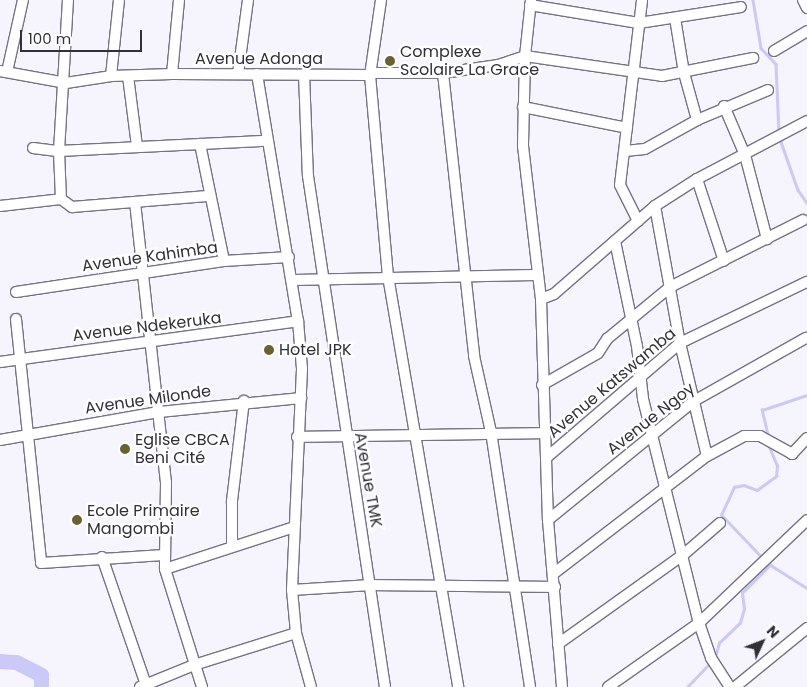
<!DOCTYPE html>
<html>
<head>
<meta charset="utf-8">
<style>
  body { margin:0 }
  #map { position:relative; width:807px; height:687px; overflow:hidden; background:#f6f5fe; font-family:Poppins,sans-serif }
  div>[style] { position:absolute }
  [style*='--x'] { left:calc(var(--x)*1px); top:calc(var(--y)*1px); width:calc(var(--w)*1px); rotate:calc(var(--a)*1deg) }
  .stream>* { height:2.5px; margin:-1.25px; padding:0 1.25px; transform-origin:1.25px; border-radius:1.25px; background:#cbc8fa }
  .river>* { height:15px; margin:-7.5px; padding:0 7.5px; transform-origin:7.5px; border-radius:7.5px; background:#cbc8fa }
  .roads { filter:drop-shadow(1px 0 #747387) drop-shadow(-1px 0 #747387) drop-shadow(0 1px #747387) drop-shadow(0 -1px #747387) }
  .minor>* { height:10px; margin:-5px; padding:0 5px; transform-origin:5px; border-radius:5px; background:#fff }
  .dots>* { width:14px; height:14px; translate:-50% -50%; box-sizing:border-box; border:2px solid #fff; border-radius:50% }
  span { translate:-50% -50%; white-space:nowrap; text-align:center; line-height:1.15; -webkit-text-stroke:4.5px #fff; paint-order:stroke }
  .poi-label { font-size:16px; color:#313039 }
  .left { translate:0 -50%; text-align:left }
  .street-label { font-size:16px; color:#313039 }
  .north { position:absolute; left:737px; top:617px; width:50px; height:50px; -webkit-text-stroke:4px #fff; paint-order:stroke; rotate:47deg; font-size:14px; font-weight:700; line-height:20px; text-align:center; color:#313039 }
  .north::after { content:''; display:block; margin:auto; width:18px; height:22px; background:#313039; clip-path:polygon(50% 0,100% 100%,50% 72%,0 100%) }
  .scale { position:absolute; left:20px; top:30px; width:122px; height:22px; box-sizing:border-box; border:2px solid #313039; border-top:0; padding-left:6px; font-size:15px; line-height:18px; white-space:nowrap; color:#313039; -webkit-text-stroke:4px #fff; paint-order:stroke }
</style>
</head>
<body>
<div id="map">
  <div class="stream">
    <i style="--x:753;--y:0;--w:49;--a:80.5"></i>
    <i style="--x:761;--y:48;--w:22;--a:47"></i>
    <i style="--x:776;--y:64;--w:70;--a:87.5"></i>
    <i style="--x:780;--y:139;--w:54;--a:70.6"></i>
    <i style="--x:798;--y:190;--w:16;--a:55"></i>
    <i style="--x:768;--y:437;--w:28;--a:-103"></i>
    <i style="--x:762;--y:410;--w:47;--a:-18.4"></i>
    <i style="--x:762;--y:558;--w:59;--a:-133.6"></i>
    <i style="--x:721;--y:515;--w:31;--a:-65"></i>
    <i style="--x:734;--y:487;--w:10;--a:-11"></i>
    <i style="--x:744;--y:485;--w:14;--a:21"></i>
    <i style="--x:757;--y:490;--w:24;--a:-36"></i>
    <i style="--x:776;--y:476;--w:10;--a:-84"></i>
    <i style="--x:777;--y:466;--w:23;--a:-113"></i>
    <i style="--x:766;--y:562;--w:49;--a:32.4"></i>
    <i style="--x:715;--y:657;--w:15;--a:-74"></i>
    <i style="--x:719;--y:643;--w:29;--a:-44"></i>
    <i style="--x:740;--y:623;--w:15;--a:-74"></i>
    <i style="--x:744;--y:609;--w:16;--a:-97"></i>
    <i style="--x:742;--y:593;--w:40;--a:-45"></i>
    <i style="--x:687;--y:687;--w:33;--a:-46"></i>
  </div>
  <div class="river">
    <i style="--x:0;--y:661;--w:16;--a:4"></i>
    <i style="--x:16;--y:662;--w:28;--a:27"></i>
    <i style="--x:41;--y:675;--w:12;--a:90"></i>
  </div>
  <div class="roads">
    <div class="minor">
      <i style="--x:381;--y:0;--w:76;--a:98.3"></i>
      <i style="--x:370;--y:75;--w:202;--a:84.9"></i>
      <i style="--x:388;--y:276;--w:417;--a:80.3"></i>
      <i style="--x:531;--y:0;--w:56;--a:96.1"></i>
      <i style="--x:525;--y:56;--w:90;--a:91.3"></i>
      <i style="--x:523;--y:146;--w:154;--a:83.3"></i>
      <i style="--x:541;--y:299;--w:221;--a:88.2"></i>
      <i style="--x:548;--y:520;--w:168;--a:85.2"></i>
      <i style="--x:803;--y:0;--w:9;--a:63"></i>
      <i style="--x:530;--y:5;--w:110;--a:9.4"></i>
      <i style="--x:639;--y:23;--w:103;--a:-8.9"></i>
      <i style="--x:675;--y:18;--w:56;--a:80.7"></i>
      <i style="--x:684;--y:73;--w:49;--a:74.5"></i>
      <i style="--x:774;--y:51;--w:39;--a:-31"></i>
      <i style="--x:0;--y:71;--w:67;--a:10.3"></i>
      <i style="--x:66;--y:83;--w:46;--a:-8.8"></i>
      <i style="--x:111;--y:76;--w:61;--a:-1.9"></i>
      <i style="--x:172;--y:74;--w:198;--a:0.3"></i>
      <i style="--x:7;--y:72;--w:74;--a:-77.5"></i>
      <i style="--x:370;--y:73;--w:73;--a:0"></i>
      <i style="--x:443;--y:73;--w:56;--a:-8.3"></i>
      <i style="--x:498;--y:65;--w:28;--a:-18"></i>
      <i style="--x:525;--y:56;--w:138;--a:8.3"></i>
      <i style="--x:662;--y:76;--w:93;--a:-11.2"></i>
      <i style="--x:443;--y:73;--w:285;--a:83.7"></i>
      <i style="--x:474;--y:356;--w:78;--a:77.4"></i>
      <i style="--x:491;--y:432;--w:258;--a:81.3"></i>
      <i style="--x:172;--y:74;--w:74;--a:-84.6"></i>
      <i style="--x:238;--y:74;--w:75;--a:-82.3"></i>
      <i style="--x:257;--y:74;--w:250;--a:80.6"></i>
      <i style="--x:298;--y:321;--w:48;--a:85.2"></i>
      <i style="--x:302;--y:369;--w:221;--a:92.6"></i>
      <i style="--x:292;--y:590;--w:43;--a:84.7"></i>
      <i style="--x:296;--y:633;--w:56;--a:74.5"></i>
      <i style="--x:304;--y:74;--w:102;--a:87.8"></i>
      <i style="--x:308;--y:176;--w:517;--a:81.43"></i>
      <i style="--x:111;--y:76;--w:76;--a:-84"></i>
      <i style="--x:128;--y:76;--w:71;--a:82.7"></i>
      <i style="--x:724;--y:106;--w:53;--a:66.8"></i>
      <i style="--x:745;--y:155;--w:87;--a:75.3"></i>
      <i style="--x:523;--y:107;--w:106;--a:11.4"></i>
      <i style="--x:200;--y:144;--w:119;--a:78.4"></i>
      <i style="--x:33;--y:148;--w:26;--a:7"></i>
      <i style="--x:59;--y:151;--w:208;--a:-2.8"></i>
      <i style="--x:625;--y:151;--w:20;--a:-6"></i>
      <i style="--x:645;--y:149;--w:60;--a:-29.1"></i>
      <i style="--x:697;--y:120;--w:77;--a:-22.9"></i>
      <i style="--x:697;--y:179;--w:86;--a:71.8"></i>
      <i style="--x:61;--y:199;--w:14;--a:36"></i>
      <i style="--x:72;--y:207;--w:136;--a:-4.6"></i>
      <i style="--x:135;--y:202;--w:282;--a:83.7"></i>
      <i style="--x:166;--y:482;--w:87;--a:90.7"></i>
      <i style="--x:165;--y:569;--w:124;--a:72.6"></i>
      <i style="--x:0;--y:206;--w:61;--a:-6.5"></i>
      <i style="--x:61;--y:199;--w:48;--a:-92.4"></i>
      <i style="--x:59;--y:151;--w:151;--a:-86.6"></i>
      <i style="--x:655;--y:206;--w:139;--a:79.7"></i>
      <i style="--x:680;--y:343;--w:116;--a:76.6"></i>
      <i style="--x:638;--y:221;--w:40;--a:-116.6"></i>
      <i style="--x:620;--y:185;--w:186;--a:-83.2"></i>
      <i style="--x:615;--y:241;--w:107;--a:78.2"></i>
      <i style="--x:637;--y:346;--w:53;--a:83.5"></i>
      <i style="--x:643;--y:399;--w:231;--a:76"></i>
      <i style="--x:699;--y:623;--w:37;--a:71"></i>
      <i style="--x:711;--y:658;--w:35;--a:57"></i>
      <i style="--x:294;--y:280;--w:244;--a:-1.2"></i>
      <i style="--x:16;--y:292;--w:210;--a:-8.5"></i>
      <i style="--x:224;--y:261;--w:65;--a:-3.5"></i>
      <i style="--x:541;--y:299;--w:14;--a:-21"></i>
      <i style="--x:554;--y:294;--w:134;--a:-41.1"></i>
      <i style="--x:655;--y:206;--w:50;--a:-32.7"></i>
      <i style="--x:697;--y:179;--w:124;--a:-27.8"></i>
      <i style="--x:16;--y:319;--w:245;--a:84.1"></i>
      <i style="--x:41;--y:563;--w:123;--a:-3.7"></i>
      <i style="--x:0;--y:362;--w:301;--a:-7.8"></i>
      <i style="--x:542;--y:385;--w:64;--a:-29.7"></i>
      <i style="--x:598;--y:353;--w:17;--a:-57"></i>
      <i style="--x:607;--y:339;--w:82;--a:-39.5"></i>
      <i style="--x:670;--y:287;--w:149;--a:-26.7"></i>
      <i style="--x:297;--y:437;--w:248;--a:-0.9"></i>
      <i style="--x:0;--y:440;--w:161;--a:-10"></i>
      <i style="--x:159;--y:412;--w:143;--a:-5.6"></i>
      <i style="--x:546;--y:458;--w:177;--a:-40.6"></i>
      <i style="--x:680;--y:343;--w:141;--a:-25.7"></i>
      <i style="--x:548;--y:520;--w:188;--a:-39.2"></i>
      <i style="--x:694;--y:401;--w:129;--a:-29.4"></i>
      <i style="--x:232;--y:546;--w:45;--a:-90"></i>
      <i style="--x:232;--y:501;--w:101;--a:-83.2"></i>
      <i style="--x:102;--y:557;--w:135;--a:71"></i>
      <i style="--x:165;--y:569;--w:136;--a:-18"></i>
      <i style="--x:553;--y:574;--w:194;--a:-37.5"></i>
      <i style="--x:707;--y:456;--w:42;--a:-28.4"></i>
      <i style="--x:744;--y:436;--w:16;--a:0"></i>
      <i style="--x:760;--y:436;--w:37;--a:29"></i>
      <i style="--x:792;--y:454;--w:22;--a:-47"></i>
      <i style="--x:292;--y:590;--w:79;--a:-3.6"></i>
      <i style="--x:371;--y:585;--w:184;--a:0.6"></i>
      <i style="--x:558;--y:644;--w:153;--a:-35.5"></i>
      <i style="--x:683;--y:555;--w:49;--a:-40.9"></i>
      <i style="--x:140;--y:687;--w:58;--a:-22.2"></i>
      <i style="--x:194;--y:665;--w:107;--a:-17.4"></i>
      <i style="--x:608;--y:687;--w:111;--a:-35.1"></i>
      <i style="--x:699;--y:623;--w:149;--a:-43.6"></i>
      <i style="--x:735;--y:687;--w:93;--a:-39.3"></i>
    </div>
  </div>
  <div class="dots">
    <i style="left:390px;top:61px;background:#67622e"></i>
    <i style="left:269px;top:350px;background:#67622e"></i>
    <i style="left:125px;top:449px;background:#67622e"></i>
    <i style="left:77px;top:520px;background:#67622e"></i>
  </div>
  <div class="poi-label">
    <span class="left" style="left:400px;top:61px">Complexe<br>Scolaire La Grace</span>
    <span class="left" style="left:279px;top:350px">Hotel JPK</span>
    <span class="left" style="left:135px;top:449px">Eglise CBCA<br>Beni Cité</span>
    <span class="left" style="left:87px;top:520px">Ecole Primaire<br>Mangombi</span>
  </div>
  <div class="street-label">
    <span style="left:259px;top:59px">Avenue Adonga</span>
    <span style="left:150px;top:257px;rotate:-8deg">Avenue Kahimba</span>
    <span style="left:147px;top:327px;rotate:-7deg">Avenue Ndekeruka</span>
    <span style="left:612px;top:383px;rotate:-40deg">Avenue Katswamba</span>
    <span style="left:148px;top:400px;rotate:-8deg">Avenue Milonde</span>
    <span style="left:651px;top:419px;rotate:-38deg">Avenue Ngoy</span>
    <span style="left:368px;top:480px;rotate:80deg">Avenue TMK</span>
  </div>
  <div class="north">N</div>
  <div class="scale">100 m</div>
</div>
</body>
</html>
